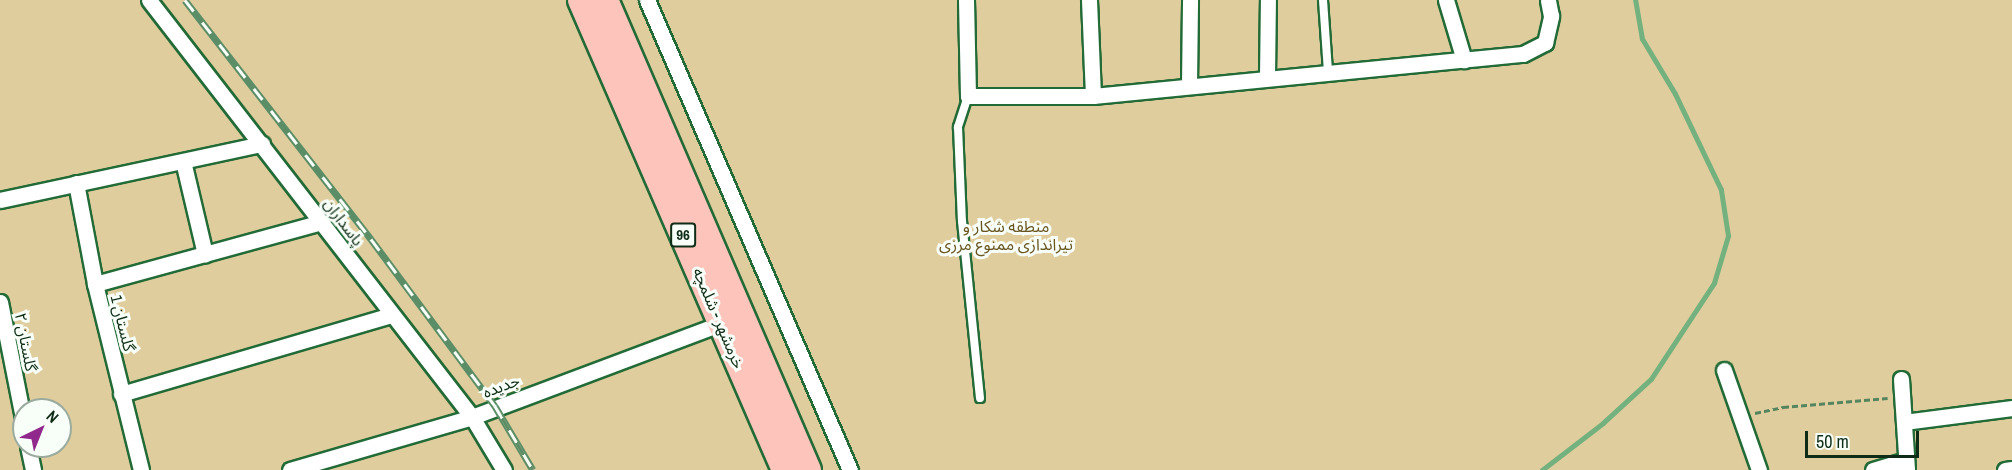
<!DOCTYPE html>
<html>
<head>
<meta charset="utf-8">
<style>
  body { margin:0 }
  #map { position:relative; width:2012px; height:470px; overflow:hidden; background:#a7f0b5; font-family:"Archivo Narrow","Noto Sans Arabic",sans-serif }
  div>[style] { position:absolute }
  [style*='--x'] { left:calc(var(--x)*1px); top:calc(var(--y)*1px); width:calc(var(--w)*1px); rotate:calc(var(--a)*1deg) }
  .green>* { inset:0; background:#e0cd9d }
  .stream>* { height:4.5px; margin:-2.25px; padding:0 2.25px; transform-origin:2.25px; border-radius:2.25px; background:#73b17f }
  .path>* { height:3px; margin-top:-1.5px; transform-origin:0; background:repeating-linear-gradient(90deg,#54855e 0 6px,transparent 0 9px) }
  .roads { filter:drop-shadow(2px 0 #226b37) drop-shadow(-2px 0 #226b37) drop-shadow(0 2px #226b37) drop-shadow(0 -2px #226b37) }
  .service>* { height:8px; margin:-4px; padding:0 4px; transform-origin:4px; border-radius:4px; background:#fff }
  .minor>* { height:15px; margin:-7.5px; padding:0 7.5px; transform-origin:7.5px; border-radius:7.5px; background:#fff }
  .trunk>* { height:26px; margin:-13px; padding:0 13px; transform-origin:13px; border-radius:13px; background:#fcc4bb }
  .rail>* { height:7px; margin-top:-3.5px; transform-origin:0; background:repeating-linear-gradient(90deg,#f8fff9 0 14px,#5b8e66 0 28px); box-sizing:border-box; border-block:2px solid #5b8e66 }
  span { translate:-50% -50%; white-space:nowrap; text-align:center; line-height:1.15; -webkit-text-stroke:6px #f8fff9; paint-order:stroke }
  .shield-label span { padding:2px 4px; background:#f8fff9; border:2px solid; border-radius:4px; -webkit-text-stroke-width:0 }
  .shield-label { font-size:15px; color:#0e2c16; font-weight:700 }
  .street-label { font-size:16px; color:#0e2c16 }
  .park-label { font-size:16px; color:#67541e }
  .north { position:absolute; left:12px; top:398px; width:60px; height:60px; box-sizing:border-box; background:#f8fff9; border:2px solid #9aab9e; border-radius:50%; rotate:43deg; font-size:16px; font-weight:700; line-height:24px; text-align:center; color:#0e2c16 }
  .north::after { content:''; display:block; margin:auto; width:21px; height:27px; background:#91298d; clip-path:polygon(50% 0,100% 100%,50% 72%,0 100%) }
  .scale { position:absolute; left:1805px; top:431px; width:114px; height:27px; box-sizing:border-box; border:3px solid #0e2c16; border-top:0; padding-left:8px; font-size:18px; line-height:21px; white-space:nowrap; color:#0e2c16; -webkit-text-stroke:4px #f8fff9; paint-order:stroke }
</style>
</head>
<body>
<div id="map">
  <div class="green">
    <i style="clip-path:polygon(evenodd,0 0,2012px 0,2012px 470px,0 470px,0 0,24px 410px,60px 410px,60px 446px,24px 446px,24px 410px)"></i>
  </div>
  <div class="stream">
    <i style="--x:1542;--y:470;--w:77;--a:-37.6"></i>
    <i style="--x:1603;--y:423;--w:65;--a:-42.5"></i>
    <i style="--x:1651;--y:379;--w:115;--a:-56.7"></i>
    <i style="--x:1714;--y:283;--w:49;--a:-73.4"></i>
    <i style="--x:1728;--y:236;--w:47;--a:-98.7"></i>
    <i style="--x:1721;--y:190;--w:106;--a:-115.6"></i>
    <i style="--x:1675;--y:94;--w:64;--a:-121"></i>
    <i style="--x:1642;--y:39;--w:40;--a:-100"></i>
  </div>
  <div class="path">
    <i style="--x:1755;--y:413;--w:29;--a:-12"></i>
    <i style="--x:1783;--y:407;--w:105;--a:-4.9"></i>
  </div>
  <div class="roads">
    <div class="service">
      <i style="--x:1323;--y:0;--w:72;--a:86"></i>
      <i style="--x:968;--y:96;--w:33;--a:108"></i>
      <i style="--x:958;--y:127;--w:94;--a:87.6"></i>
      <i style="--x:962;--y:221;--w:178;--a:84.2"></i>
    </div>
    <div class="minor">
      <i style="--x:149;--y:0;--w:527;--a:52.24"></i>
      <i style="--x:472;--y:417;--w:62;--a:58.9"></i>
      <i style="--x:647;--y:0;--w:512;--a:66.64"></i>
      <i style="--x:966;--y:0;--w:96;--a:88.8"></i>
      <i style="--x:968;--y:96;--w:125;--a:0"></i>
      <i style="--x:1093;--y:96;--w:432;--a:-5.6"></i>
      <i style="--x:1523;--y:54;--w:25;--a:-27"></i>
      <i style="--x:1545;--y:43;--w:28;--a:-77"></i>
      <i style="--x:1551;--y:16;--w:16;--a:-101"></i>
      <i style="--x:1089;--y:0;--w:96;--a:87.6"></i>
      <i style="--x:1446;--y:0;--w:63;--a:73.3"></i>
      <i style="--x:1267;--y:77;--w:77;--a:-89.3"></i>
      <i style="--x:1189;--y:85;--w:85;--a:-89.3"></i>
      <i style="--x:183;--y:161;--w:96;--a:76.7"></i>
      <i style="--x:76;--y:183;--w:103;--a:79.3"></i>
      <i style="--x:95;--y:284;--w:192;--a:76.1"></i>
      <i style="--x:0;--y:200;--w:268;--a:-12.1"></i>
      <i style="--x:95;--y:284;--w:234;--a:-15.3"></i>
      <i style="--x:0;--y:302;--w:123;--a:78.8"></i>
      <i style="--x:1724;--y:370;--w:106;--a:70.7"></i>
      <i style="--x:1901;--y:379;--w:91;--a:86.2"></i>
      <i style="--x:121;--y:394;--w:282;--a:-16.3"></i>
      <i style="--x:1904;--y:422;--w:109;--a:-7.4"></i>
      <i style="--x:28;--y:446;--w:25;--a:78"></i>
      <i style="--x:290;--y:470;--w:190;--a:-16.2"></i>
      <i style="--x:472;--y:417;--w:272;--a:-20.6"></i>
      <i style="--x:1873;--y:470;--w:34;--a:-17"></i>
      <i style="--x:2005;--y:470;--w:7;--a:-8"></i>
    </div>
    <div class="trunk">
      <i style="--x:581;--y:0;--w:512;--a:66.54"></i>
      <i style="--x:605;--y:0;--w:512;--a:66.64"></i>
    </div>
  </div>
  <div class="rail">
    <i style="--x:185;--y:0;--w:303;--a:52.1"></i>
    <i style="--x:371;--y:239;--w:208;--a:53.4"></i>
    <i style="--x:495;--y:406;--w:74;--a:59.3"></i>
  </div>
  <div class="shield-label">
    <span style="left:683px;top:235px">96</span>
  </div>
  <div class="street-label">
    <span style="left:344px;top:222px;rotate:53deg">پاسداران</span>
    <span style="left:719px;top:318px;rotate:67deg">خرمشهر - شلمچه</span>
    <span style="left:123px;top:323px;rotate:76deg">گلستان 1</span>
    <span style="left:26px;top:342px;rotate:79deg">گلستان ۲</span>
    <span style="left:501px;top:386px;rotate:-21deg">جدیده</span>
  </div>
  <div class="park-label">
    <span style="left:1006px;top:235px">منطقه شکار و<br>تیراندازی ممنوع مرزی</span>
  </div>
  <div class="north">N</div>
  <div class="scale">50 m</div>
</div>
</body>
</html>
